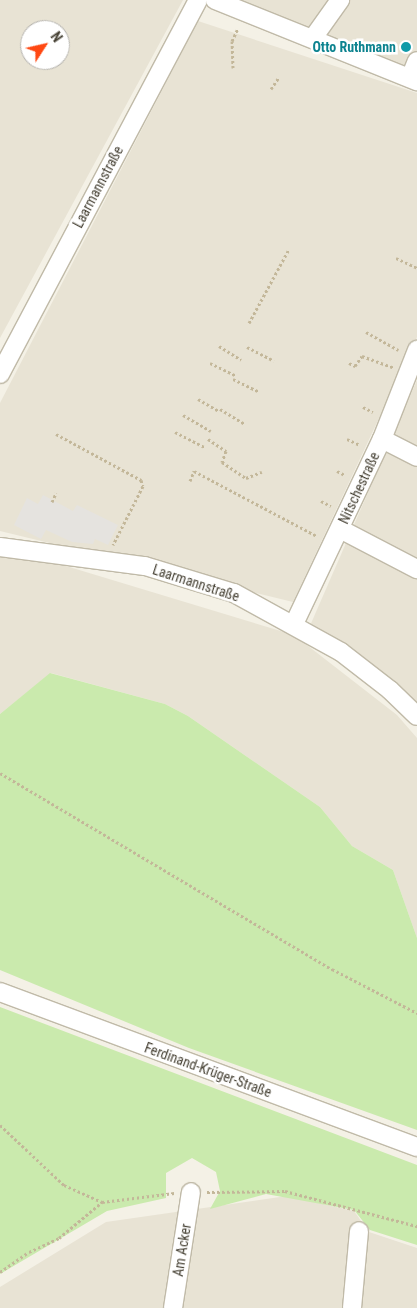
<!DOCTYPE html>
<html>
<head>
<meta charset="utf-8">
<style>
  body { margin:0 }
  #map { position:relative; width:417px; height:1308px; overflow:hidden; background:#f4f1e6; font-family:"Roboto Condensed",sans-serif }
  div>[style] { position:absolute }
  [style*='--x'] { left:calc(var(--x)*1px); top:calc(var(--y)*1px); width:calc(var(--w)*1px); rotate:calc(var(--a)*1deg) }
  .residential>* { inset:0; background:#e8e3d4 }
  .green>* { inset:0; background:#caeaad }
  .parking>* { inset:0; background:#e5e3df }
  .path>* { height:3px; margin-top:-1.5px; transform-origin:0; background:repeating-linear-gradient(90deg,#c3b799 0 2.5px,transparent 0 5px) }
  .roads { filter:drop-shadow(1px 0 #c0baa8) drop-shadow(-1px 0 #c0baa8) drop-shadow(0 1px #c0baa8) drop-shadow(0 -1px #c0baa8) }
  .minor>* { height:18px; margin:-9px; padding:0 9px; transform-origin:9px; border-radius:9px; background:#fff }
  .dots>* { width:14px; height:14px; translate:-50% -50%; box-sizing:border-box; border:2px solid #fff; border-radius:50% }
  span { translate:-50% -50%; white-space:nowrap; text-align:center; line-height:1.15; -webkit-text-stroke:5px #fff; paint-order:stroke }
  .culture-label { font-size:14px; color:#0d838f; font-weight:700 }
  .right { translate:-100% -50%; text-align:right }
  .street-label { font-size:14px; color:#474235 }
  .north { position:absolute; left:20px; top:20px; width:50px; height:50px; box-sizing:border-box; background:#fff; border:1px solid #b5b3ae; border-radius:50%; rotate:55deg; font-size:14px; font-weight:700; line-height:20px; text-align:center; color:#474235 }
  .north::after { content:''; display:block; margin:auto; width:18px; height:22px; background:#ff4812; clip-path:polygon(50% 0,100% 100%,50% 72%,0 100%) }
</style>
</head>
<body>
<div id="map">
  <div class="residential">
    <i style="clip-path:polygon(evenodd,0 0,183px 0,0 338px,0 0,30px 30px,60px 30px,60px 60px,30px 60px,30px 30px)"></i>
    <i style="clip-path:polygon(200px 0,417px 0,417px 86px)"></i>
    <i style="clip-path:polygon(198px 21px,417px 93px,417px 337px,293px 602px,0 531px,0 403px)"></i>
    <i style="clip-path:polygon(417px 380px,417px 704px,309px 628px)"></i>
    <i style="clip-path:polygon(0 546px,294px 635px,397px 715px,417px 738px,417px 938px,393px 870px,352px 846px,320px 807px,188px 716px,165px 704px,51px 673px,0 714px)"></i>
    <i style="clip-path:polygon(287px 1196px,354px 1211px,369px 1232px,417px 1248px,417px 1308px,0 1308px,0 1287px,106px 1222px)"></i>
  </div>
  <div class="green">
    <i style="clip-path:polygon(50px 673px,165px 704px,188px 716px,320px 807px,352px 846px,393px 870px,417px 938px,417px 1130px,189px 1048px,0 970px,0 714px)"></i>
    <i style="clip-path:polygon(0 1007px,417px 1165px,417px 1245px,370px 1230px,354px 1210px,266px 1194px,210px 1209px,220px 1191px,216px 1172px,192px 1158px,166px 1173px,166px 1198px,107px 1211px,0 1274px)"></i>
  </div>
  <div class="parking">
    <i style="clip-path:polygon(43px 495px,73px 511px,77px 505px,118px 525px,108px 545px,95px 539px,93px 544px,72px 542px,46px 530px,41px 539px,14px 525px,27px 498px,38px 504px)"></i>
  </div>
  <div class="path">
    <i style="--x:233;--y:68;--w:27;--a:-92"></i>
    <i style="--x:232;--y:41;--w:14;--a:-65"></i>
    <i style="--x:271;--y:89;--w:14;--a:-56"></i>
    <i style="--x:396;--y:258;--w:23;--a:25"></i>
    <i style="--x:249;--y:323;--w:84;--a:-61.6"></i>
    <i style="--x:366;--y:332;--w:37;--a:29"></i>
    <i style="--x:219;--y:346;--w:26;--a:32"></i>
    <i style="--x:247;--y:347;--w:30;--a:27"></i>
    <i style="--x:210;--y:363;--w:28;--a:26"></i>
    <i style="--x:349;--y:363;--w:7;--a:27"></i>
    <i style="--x:355;--y:366;--w:12;--a:-55"></i>
    <i style="--x:362;--y:356;--w:33;--a:20"></i>
    <i style="--x:233;--y:379;--w:28;--a:26"></i>
    <i style="--x:198;--y:399;--w:24;--a:30"></i>
    <i style="--x:363;--y:407;--w:11;--a:27"></i>
    <i style="--x:220;--y:409;--w:29;--a:31"></i>
    <i style="--x:183;--y:415;--w:32;--a:30"></i>
    <i style="--x:175;--y:432;--w:33;--a:27"></i>
    <i style="--x:56;--y:434;--w:97;--a:28.4"></i>
    <i style="--x:141;--y:480;--w:6;--a:72"></i>
    <i style="--x:143;--y:486;--w:66;--a:117"></i>
    <i style="--x:208;--y:439;--w:22;--a:34"></i>
    <i style="--x:226;--y:451;--w:12;--a:110"></i>
    <i style="--x:222;--y:462;--w:29;--a:34"></i>
    <i style="--x:246;--y:478;--w:17;--a:-21"></i>
    <i style="--x:347;--y:439;--w:14;--a:25"></i>
    <i style="--x:337;--y:471;--w:9;--a:27"></i>
    <i style="--x:190;--y:481;--w:11;--a:-68"></i>
    <i style="--x:194;--y:471;--w:139;--a:27.9"></i>
    <i style="--x:321;--y:501;--w:11;--a:27"></i>
    <i style="--x:52;--y:502;--w:10;--a:-66"></i>
    <i style="--x:0;--y:773;--w:386;--a:30.6"></i>
    <i style="--x:332;--y:969;--w:96;--a:27.4"></i>
    <i style="--x:0;--y:1125;--w:88;--a:43.2"></i>
    <i style="--x:64;--y:1185;--w:42;--a:24.1"></i>
    <i style="--x:207;--y:1192;--w:78;--a:-0.7"></i>
    <i style="--x:285;--y:1191;--w:137;--a:14.9"></i>
    <i style="--x:0;--y:1272;--w:35;--a:-35"></i>
    <i style="--x:29;--y:1252;--w:33;--a:-25"></i>
    <i style="--x:59;--y:1238;--w:56;--a:-39.9"></i>
    <i style="--x:102;--y:1202;--w:73;--a:-7.1"></i>
  </div>
  <div class="roads">
    <div class="minor">
      <i style="--x:215;--y:0;--w:218;--a:21.9"></i>
      <i style="--x:313;--y:38;--w:47;--a:-54.6"></i>
      <i style="--x:410;--y:78;--w:18;--a:-68"></i>
      <i style="--x:0;--y:374;--w:423;--a:-62.1"></i>
      <i style="--x:382;--y:439;--w:39;--a:27"></i>
      <i style="--x:340;--y:529;--w:87;--a:27.5"></i>
      <i style="--x:0;--y:547;--w:146;--a:7.5"></i>
      <i style="--x:145;--y:566;--w:93;--a:16.9"></i>
      <i style="--x:234;--y:593;--w:122;--a:28.9"></i>
      <i style="--x:341;--y:652;--w:62;--a:37.8"></i>
      <i style="--x:390;--y:690;--w:37;--a:44"></i>
      <i style="--x:294;--y:624;--w:205;--a:-64.6"></i>
      <i style="--x:382;--y:439;--w:96;--a:-68.5"></i>
      <i style="--x:0;--y:992;--w:445;--a:20.4"></i>
      <i style="--x:173;--y:1308;--w:117;--a:-81.2"></i>
      <i style="--x:352;--y:1308;--w:77;--a:-84.8"></i>
    </div>
  </div>
  <div class="dots">
    <i style="left:406px;top:47px;background:#0f9aa8"></i>
  </div>
  <div class="culture-label">
    <span class="right" style="left:396px;top:47px">Otto Ruthmann</span>
  </div>
  <div class="street-label">
    <span style="left:98px;top:187px;rotate:-62deg">Laarmannstraße</span>
    <span style="left:359px;top:488px;rotate:-65deg">Nitschestraße</span>
    <span style="left:196px;top:583px;rotate:18deg">Laarmannstraße</span>
    <span style="left:208px;top:1070px;rotate:20deg">Ferdinand-Krüger-Straße</span>
    <span style="left:182px;top:1250px;rotate:-81deg">Am Acker</span>
  </div>
  <div class="north">N</div>
</div>
</body>
</html>
